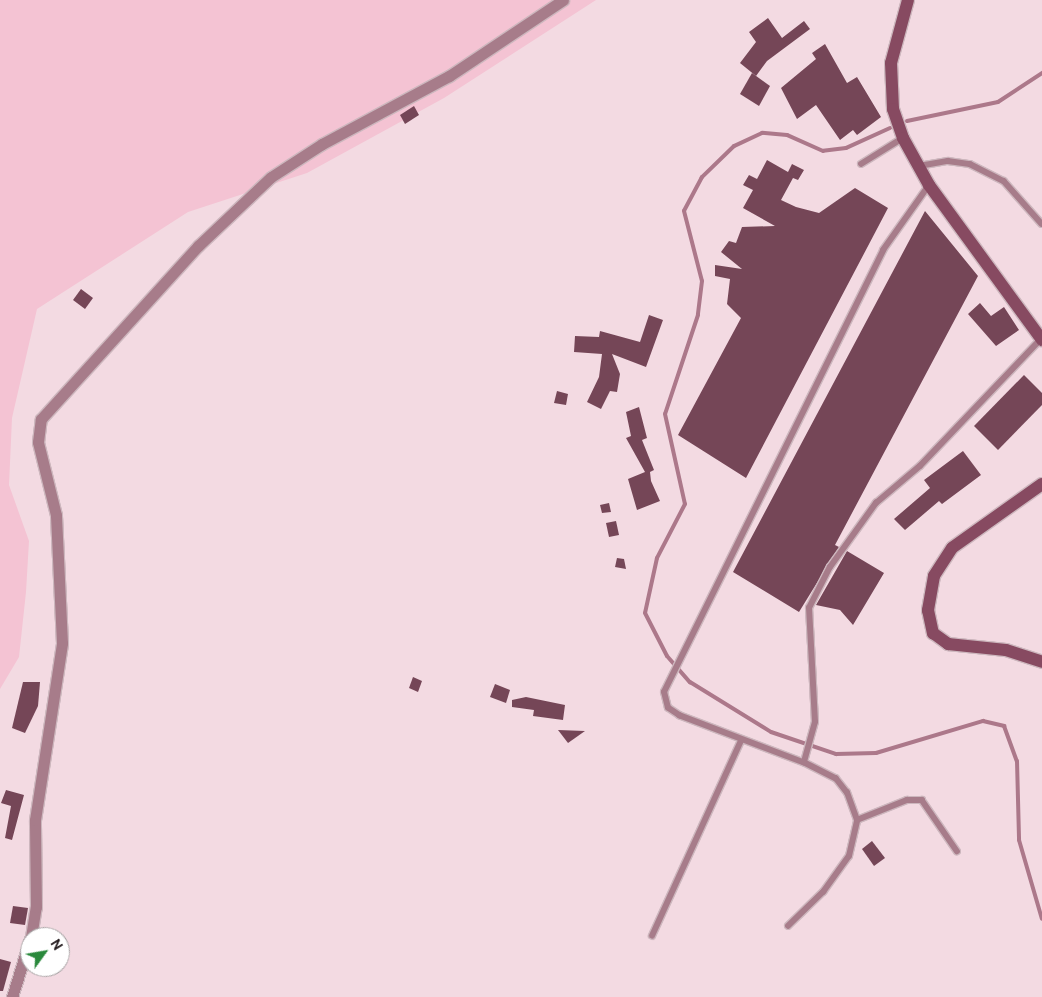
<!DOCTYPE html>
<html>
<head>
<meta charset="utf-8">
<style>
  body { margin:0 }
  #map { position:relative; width:1042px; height:997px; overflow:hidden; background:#f3dae2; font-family:Cabin,sans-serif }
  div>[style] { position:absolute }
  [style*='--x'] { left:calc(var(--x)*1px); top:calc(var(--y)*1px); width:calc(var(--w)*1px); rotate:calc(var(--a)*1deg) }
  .green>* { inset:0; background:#f4c3d3 }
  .stream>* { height:4px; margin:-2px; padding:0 2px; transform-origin:2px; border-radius:2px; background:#ac788a }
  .building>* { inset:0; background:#754657 }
  .roads { filter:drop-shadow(1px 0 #cdb7be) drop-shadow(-1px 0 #cdb7be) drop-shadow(0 1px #cdb7be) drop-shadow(0 -1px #cdb7be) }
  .service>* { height:5.5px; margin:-2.75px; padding:0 2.75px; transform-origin:2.75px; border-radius:2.75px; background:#a77c8a }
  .minor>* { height:11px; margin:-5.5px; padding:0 5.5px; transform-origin:5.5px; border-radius:5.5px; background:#a77c8a }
  .secondary>* { height:12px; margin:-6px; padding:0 6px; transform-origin:6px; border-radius:6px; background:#874a61 }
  span { translate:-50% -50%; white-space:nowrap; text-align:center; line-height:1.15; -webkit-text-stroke:5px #fff; paint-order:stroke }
  .north { position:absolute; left:20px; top:927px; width:50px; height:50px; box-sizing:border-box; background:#fff; border:1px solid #a6a2a3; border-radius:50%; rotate:58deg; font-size:14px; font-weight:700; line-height:20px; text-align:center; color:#20171a }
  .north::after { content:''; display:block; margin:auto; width:18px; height:22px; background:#2a893c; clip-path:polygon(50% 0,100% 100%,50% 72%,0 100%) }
</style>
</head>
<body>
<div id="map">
  <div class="green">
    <i style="clip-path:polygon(0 0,596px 0,444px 98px,307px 173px,188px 212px,37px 309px,12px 418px,9px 485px,29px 541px,26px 592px,19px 657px,0 689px)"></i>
  </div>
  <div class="stream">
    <i style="--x:907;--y:121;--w:93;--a:-11.8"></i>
    <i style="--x:998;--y:102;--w:53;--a:-33.4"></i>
    <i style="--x:890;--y:128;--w:48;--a:155.6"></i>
    <i style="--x:846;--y:148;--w:23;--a:173"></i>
    <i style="--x:823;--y:151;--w:39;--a:-156"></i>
    <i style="--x:787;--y:135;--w:25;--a:-175"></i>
    <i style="--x:762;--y:133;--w:31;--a:155"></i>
    <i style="--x:734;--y:146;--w:45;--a:135.9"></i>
    <i style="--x:702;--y:177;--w:38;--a:118"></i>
    <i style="--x:684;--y:211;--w:72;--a:75.6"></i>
    <i style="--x:702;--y:281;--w:34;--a:97"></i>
    <i style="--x:698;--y:315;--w:104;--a:108.4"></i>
    <i style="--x:665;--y:414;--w:92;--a:77.5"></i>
    <i style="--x:685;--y:504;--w:61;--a:117.4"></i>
    <i style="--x:657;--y:558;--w:56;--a:102.3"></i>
    <i style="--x:645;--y:613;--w:48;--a:62.9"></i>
    <i style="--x:667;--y:656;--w:35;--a:49"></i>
    <i style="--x:690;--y:682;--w:95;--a:31.7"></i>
    <i style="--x:771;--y:732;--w:69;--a:18.7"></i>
    <i style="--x:836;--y:754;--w:40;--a:-1.4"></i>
    <i style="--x:876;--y:753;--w:112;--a:-16.7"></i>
    <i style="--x:983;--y:721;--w:22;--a:13"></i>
    <i style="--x:1004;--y:726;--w:37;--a:70"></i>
    <i style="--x:1017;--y:761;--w:79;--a:88.5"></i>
    <i style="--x:1019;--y:840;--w:82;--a:73.8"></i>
  </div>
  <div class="building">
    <i style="clip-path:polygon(768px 18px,782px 38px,804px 21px,810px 29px,767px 61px,756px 76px,740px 63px,756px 42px,749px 32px)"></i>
    <i style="clip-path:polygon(825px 44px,847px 83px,857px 77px,881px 117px,857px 135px,853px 130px,840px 140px,816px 105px,797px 119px,781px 88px,816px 59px,812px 53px)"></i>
    <i style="clip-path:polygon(752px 73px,770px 86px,759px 106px,740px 94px)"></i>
    <i style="clip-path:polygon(414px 106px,419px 115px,405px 124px,400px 115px)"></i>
    <i style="clip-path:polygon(767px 160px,788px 172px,792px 164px,804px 170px,798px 180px,793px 178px,781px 200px,796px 207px,819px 213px,855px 188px,888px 208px,746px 478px,678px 435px,741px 318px,727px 304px,730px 279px,715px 276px,715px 265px,742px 269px,721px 252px,729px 241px,736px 243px,742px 227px,775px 226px,743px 208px,753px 190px,743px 185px,749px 175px,757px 179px)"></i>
    <i style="clip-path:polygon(925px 211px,978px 276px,835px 545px,839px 547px,799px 612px,733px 572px)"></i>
    <i style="clip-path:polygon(81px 289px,93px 298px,85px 309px,73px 300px)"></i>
    <i style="clip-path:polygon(980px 303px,991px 316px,1004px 307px,1019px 330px,996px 346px,968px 314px)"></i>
    <i style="clip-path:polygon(649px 315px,663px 320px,646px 367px,612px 354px,620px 374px,617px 392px,610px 391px,601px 409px,587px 402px,599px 377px,602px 354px,574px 352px,575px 336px,599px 337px,600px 331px,640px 342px)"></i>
    <i style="clip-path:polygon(1024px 375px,1042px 393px,1042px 405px,998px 450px,974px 426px)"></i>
    <i style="clip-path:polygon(557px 391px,568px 394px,566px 405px,554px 403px)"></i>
    <i style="clip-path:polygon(639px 407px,647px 438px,642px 440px,654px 470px,650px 472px,651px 481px,660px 501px,637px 510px,628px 479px,645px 472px,626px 438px,631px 436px,626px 412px)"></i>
    <i style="clip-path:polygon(963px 451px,981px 475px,942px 504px,939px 501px,905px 530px,894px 519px,930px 488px,924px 480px)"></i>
    <i style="clip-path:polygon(609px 503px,611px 512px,602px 513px,600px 505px)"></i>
    <i style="clip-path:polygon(616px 521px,619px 535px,609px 537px,606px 523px)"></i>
    <i style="clip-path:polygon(847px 551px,884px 573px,853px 625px,840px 610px,816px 605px)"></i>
    <i style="clip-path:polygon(617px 558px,624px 559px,626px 569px,615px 567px)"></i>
    <i style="clip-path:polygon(413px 677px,422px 681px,418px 692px,409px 688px)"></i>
    <i style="clip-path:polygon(23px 682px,40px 682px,38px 706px,25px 733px,12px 728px)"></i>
    <i style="clip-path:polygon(495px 684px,510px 690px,506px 703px,490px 697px)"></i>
    <i style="clip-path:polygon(526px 697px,565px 705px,563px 720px,533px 716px,534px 710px,512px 707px,512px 700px)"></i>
    <i style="clip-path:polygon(558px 730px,585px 731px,568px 743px)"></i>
    <i style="clip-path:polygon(6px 790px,24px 795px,12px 840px,5px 838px,11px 806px,1px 803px)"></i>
    <i style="clip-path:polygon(872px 841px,885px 858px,874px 866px,862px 849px)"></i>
    <i style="clip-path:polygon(13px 906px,28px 908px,25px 925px,10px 923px)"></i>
    <i style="clip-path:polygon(0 959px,11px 962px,3px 991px,0 991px)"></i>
  </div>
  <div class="roads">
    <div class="service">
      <i style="--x:861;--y:164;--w:49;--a:-31.8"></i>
      <i style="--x:919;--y:166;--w:29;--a:-10"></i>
      <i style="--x:948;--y:161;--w:22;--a:8"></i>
      <i style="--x:970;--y:164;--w:38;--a:27"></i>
      <i style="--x:1004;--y:181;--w:57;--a:48.5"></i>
      <i style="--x:804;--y:762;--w:41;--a:-74.6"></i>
      <i style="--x:815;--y:722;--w:114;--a:-93"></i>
      <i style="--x:809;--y:608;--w:46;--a:-62.9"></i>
      <i style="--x:830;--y:567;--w:79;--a:-54.3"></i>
      <i style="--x:876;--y:503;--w:57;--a:-40.1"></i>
      <i style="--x:920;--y:466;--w:175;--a:-46.4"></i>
      <i style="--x:857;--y:820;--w:54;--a:-21.8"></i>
      <i style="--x:907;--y:800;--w:15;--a:0"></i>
      <i style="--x:922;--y:800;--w:62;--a:55.5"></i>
      <i style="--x:788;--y:926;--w:49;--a:-44.2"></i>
      <i style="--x:823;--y:892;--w:44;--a:-54.2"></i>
      <i style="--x:849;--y:856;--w:37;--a:-77"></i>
      <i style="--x:857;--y:820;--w:29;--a:-110"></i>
      <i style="--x:847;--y:793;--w:18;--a:-128"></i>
      <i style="--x:836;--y:779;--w:36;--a:-153"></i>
      <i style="--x:804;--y:763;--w:133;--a:-159.2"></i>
      <i style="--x:680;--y:716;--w:14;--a:-146"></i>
      <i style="--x:668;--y:708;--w:16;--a:-104"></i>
      <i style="--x:664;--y:692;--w:493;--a:-63.6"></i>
      <i style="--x:883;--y:250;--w:80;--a:-54.7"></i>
      <i style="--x:652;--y:936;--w:214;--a:-65.5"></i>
    </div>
    <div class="minor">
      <i style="--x:31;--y:937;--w:30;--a:-81"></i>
      <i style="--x:36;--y:907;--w:87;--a:-90.7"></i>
      <i style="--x:35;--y:820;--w:179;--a:-81.3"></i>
      <i style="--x:62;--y:643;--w:128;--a:-92.7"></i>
      <i style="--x:56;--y:515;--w:75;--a:-103.9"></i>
      <i style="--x:38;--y:442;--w:23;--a:-83"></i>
      <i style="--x:41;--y:419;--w:234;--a:-47.8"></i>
      <i style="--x:198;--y:246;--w:100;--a:-43.4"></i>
      <i style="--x:271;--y:177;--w:61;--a:-32.9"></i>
      <i style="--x:322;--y:144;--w:144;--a:-28.2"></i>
      <i style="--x:449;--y:76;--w:137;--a:-33.7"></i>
      <i style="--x:12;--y:997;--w:61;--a:-72.8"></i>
    </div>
    <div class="secondary">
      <i style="--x:908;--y:0;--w:65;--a:105.1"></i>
      <i style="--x:891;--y:63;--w:46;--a:87.5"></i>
      <i style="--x:893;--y:109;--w:31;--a:71"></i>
      <i style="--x:903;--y:138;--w:54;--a:61"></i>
      <i style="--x:929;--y:185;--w:192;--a:53.9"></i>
      <i style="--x:1042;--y:484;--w:110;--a:144.6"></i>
      <i style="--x:952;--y:548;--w:33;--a:123"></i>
      <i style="--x:934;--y:576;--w:35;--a:100"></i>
      <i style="--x:928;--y:610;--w:24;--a:78"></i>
      <i style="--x:933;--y:633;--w:19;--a:36"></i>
      <i style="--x:948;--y:644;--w:58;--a:5.9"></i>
      <i style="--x:1006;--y:650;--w:38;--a:18"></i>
    </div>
  </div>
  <div class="north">N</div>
</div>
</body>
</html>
